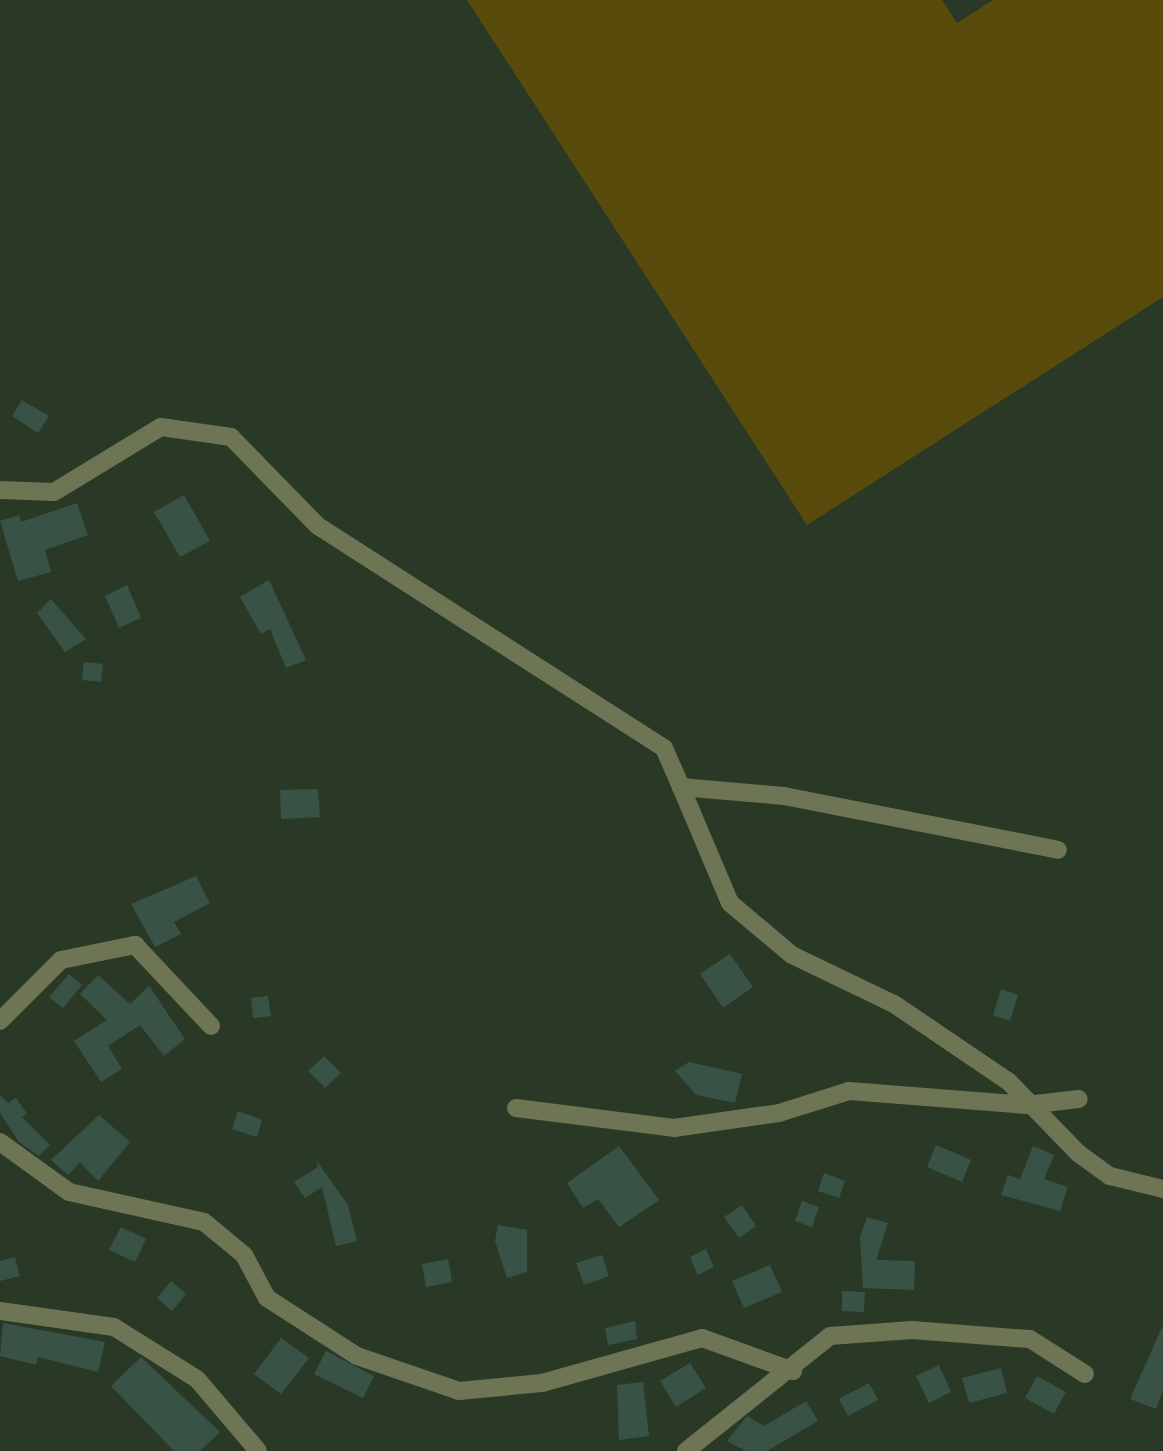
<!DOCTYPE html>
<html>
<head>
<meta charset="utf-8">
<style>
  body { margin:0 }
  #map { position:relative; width:1163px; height:1451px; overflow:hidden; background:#293926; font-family:Cabin,sans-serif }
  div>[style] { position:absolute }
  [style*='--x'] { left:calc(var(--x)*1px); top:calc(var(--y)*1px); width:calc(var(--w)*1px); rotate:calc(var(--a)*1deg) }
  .green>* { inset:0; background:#594b0b }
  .building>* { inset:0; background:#385346 }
  .minor>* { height:18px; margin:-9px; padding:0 9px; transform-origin:9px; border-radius:9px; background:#6e7554 }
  span { translate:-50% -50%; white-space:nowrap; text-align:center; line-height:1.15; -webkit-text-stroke:6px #293926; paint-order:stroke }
</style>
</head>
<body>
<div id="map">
  <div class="green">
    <i style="clip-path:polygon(467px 0,942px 0,957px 23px,993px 0,1163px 0,1163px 297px,807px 525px)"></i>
  </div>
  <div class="building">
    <i style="clip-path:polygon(22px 400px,49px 416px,38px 433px,12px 416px)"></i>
    <i style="clip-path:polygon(184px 495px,210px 541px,180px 557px,154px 512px)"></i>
    <i style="clip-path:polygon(77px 503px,88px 535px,45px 550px,51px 572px,18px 581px,0 521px,19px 515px,21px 522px)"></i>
    <i style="clip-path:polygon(269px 580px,306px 660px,286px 668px,270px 629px,261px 634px,240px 597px)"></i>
    <i style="clip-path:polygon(127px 585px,141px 618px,119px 628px,105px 596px)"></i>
    <i style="clip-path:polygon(51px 599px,86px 639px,65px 652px,37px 613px)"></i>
    <i style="clip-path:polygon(84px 662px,103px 664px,101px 682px,82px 680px)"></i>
    <i style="clip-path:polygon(318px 789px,320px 817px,281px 819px,280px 790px)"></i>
    <i style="clip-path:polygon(196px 876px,210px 903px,174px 922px,181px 934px,155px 947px,131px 904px)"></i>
    <i style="clip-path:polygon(730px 954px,753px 987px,723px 1008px,700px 974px)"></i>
    <i style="clip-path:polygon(69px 974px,82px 985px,63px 1008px,49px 997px)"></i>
    <i style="clip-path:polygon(98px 975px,130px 1004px,149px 986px,185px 1039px,164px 1056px,140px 1025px,108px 1046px,122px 1069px,101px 1082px,74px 1041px,107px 1020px,80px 994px)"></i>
    <i style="clip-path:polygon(1001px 989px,1018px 995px,1010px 1021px,993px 1015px)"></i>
    <i style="clip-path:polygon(268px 996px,271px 1016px,253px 1018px,251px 998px)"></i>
    <i style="clip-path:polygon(324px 1056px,341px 1073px,325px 1088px,308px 1071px)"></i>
    <i style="clip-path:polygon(689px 1062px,742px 1074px,735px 1103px,696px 1095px,675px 1071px)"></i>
    <i style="clip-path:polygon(0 1095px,8px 1103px,16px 1098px,27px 1114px,22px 1117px,50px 1145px,39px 1156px,19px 1142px,0 1113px)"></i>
    <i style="clip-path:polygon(238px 1111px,262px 1120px,257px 1137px,232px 1129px)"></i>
    <i style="clip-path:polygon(99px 1115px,130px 1142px,98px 1181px,80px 1162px,68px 1175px,51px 1160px)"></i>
    <i style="clip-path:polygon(936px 1145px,971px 1160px,962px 1182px,927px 1167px)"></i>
    <i style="clip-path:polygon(619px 1146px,659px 1200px,619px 1227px,598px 1199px,583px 1208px,567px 1183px)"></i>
    <i style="clip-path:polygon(1033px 1146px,1054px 1155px,1044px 1179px,1068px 1187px,1060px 1211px,1001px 1195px,1008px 1175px,1020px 1179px)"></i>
    <i style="clip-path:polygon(316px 1160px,348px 1205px,357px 1241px,336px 1246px,322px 1187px,305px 1198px,294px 1182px,318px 1167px)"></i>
    <i style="clip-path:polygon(824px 1173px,845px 1181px,839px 1198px,818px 1191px)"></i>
    <i style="clip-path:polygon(802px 1201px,819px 1207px,812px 1227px,795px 1221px)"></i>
    <i style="clip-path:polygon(742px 1205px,756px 1226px,739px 1238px,724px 1217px)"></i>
    <i style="clip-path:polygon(867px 1217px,888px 1223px,876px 1260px,915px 1261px,914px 1290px,863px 1288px,860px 1237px)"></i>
    <i style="clip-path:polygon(498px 1225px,527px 1230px,527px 1272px,507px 1278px,495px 1241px)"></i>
    <i style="clip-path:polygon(121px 1227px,146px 1239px,135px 1262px,109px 1250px)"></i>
    <i style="clip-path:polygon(706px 1249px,714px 1267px,698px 1275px,690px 1257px)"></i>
    <i style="clip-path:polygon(602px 1255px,609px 1276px,584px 1285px,576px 1263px)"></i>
    <i style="clip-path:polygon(15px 1257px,20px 1276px,0 1281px,0 1261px)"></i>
    <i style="clip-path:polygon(448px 1259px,452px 1282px,426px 1287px,422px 1264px)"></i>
    <i style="clip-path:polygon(770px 1265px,782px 1292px,744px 1308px,732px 1281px)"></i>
    <i style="clip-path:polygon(171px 1281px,186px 1294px,172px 1311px,157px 1298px)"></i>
    <i style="clip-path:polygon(842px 1291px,865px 1292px,864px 1312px,842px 1311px)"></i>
    <i style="clip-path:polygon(635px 1321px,637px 1339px,608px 1345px,605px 1328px)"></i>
    <i style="clip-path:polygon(3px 1323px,105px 1342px,98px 1372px,38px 1357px,36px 1365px,0 1356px)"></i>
    <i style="clip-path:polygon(1163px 1325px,1163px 1390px,1156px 1409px,1130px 1399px)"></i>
    <i style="clip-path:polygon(281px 1338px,309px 1358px,281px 1394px,254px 1374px)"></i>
    <i style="clip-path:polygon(326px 1351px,374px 1376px,363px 1398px,314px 1374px)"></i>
    <i style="clip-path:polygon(141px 1357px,220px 1432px,200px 1451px,174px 1451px,111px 1386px)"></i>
    <i style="clip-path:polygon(690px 1363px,706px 1388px,676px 1407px,660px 1381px)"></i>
    <i style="clip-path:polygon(939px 1365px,951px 1392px,929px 1403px,916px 1376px)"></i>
    <i style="clip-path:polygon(1001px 1368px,1007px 1393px,969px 1403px,962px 1378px)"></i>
    <i style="clip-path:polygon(1037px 1376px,1066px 1392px,1054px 1414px,1025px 1398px)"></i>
    <i style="clip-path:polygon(643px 1382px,649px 1436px,619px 1440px,617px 1385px)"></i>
    <i style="clip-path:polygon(869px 1383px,878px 1400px,848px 1416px,839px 1399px)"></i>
    <i style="clip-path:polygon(806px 1401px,818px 1421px,767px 1451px,746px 1451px,727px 1441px,747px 1416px,764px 1426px)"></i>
  </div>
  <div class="minor">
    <i style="--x:0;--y:490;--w:54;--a:2.1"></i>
    <i style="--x:54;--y:492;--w:125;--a:-31.3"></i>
    <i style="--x:161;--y:427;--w:71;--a:8.1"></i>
    <i style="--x:231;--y:437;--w:124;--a:45.7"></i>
    <i style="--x:318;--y:526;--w:411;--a:32.7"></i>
    <i style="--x:664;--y:748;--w:43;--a:66.4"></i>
    <i style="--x:681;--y:787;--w:103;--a:5"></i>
    <i style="--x:784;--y:796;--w:279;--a:11.1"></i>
    <i style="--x:681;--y:787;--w:126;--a:67.1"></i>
    <i style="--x:730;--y:903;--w:81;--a:40"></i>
    <i style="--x:792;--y:955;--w:113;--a:25.7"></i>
    <i style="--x:894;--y:1004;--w:139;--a:34.1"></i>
    <i style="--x:1009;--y:1082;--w:99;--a:45.8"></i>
    <i style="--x:1078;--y:1153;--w:39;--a:36"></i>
    <i style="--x:1110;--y:1176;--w:55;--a:13.8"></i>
    <i style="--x:0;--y:1021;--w:86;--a:-45"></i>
    <i style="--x:61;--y:960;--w:76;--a:-11.5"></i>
    <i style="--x:135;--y:945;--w:111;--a:46.8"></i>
    <i style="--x:516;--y:1108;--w:159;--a:7.2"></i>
    <i style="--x:674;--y:1128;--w:106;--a:-8.1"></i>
    <i style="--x:779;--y:1113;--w:73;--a:-17.4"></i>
    <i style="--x:849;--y:1091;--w:179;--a:4.5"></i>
    <i style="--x:1027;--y:1105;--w:52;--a:-6.6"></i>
    <i style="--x:0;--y:1142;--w:85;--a:35.9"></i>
    <i style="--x:69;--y:1192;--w:138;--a:12.5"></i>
    <i style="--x:204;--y:1222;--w:52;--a:39.5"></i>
    <i style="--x:244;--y:1255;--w:49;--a:61.9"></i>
    <i style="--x:267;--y:1298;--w:107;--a:32.8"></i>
    <i style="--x:357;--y:1356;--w:108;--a:18.9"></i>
    <i style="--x:459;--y:1391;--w:83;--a:-5.5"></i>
    <i style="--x:542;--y:1383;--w:166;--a:-15.7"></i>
    <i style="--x:702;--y:1338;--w:97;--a:19.9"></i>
    <i style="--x:0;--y:1311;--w:115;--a:8"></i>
    <i style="--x:114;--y:1327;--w:98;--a:32.1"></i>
    <i style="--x:197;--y:1379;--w:94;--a:49.7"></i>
    <i style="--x:686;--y:1451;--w:184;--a:-38.6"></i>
    <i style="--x:830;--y:1336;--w:82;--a:-4.2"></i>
    <i style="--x:912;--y:1330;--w:118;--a:4.4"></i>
    <i style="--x:1030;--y:1339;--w:65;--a:32.5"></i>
  </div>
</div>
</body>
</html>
